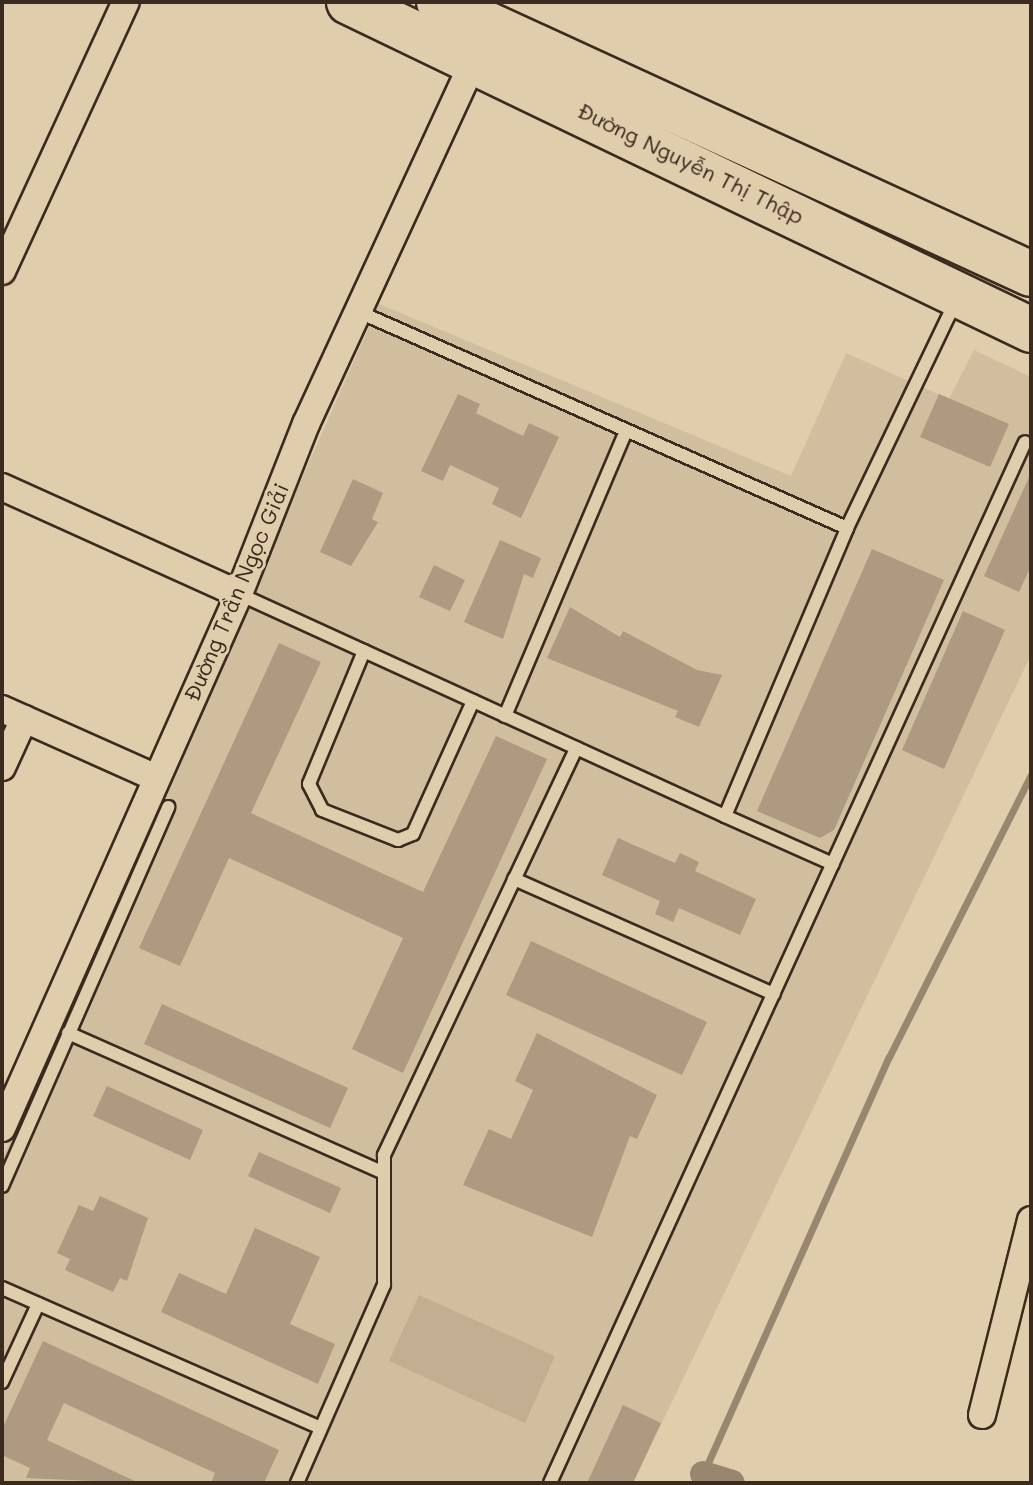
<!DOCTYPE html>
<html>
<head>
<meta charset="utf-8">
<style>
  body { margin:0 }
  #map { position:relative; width:1033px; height:1485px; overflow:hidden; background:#e0cdab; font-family:Mali,sans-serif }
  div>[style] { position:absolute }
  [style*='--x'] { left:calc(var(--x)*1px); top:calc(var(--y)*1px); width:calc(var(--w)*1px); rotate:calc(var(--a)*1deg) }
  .built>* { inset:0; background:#d1be9e }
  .green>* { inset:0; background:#c2af91 }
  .stream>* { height:7px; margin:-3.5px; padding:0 3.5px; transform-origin:3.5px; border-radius:3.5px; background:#98876e }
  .canal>* { height:26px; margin:-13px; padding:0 13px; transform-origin:13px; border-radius:13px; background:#98876e }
  .building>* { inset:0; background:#ad9a80 }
  .roads { filter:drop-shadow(2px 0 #3b2a1e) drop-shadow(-2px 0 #3b2a1e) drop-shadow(0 2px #3b2a1e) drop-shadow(0 -2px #3b2a1e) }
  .lane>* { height:12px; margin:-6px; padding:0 6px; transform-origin:6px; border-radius:6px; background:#e0cdab }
  .street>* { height:26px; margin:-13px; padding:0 13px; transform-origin:13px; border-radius:13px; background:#e0cdab }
  .highway>* { height:44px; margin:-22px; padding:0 22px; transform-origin:22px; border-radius:22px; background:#e0cdab }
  span { translate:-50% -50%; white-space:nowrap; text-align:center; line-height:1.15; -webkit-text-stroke:6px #e0cdab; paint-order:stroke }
  .street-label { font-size:22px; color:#3b2a1e }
  .frame { position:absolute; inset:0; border:4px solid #3b2a1e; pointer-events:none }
</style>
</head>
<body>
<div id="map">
  <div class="built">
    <i style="clip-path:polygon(379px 304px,791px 476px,846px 353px,949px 399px,974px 350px,1031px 377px,1031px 655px,633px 1483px,2px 1483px,2px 1159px)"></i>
  </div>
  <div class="green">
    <i style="clip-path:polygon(419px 1295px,555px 1356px,525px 1423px,389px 1361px)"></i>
  </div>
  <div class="stream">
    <i style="--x:699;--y:1483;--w:466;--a:-66"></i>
    <i style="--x:889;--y:1057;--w:316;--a:-63.3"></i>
  </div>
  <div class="canal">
    <i style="--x:703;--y:1474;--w:30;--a:17"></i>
  </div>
  <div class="building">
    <i style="clip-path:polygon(458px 394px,480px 404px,476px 413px,523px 436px,529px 423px,559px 437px,521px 518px,492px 504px,499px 488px,450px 465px,443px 481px,421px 471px)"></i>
    <i style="clip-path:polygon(939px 394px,1009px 424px,990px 467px,920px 437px)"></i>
    <i style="clip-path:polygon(1031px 473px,1031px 566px,1019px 592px,984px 576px)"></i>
    <i style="clip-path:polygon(353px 479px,383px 493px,372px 519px,378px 522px,351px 566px,320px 552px)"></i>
    <i style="clip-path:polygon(500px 540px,541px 558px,533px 578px,524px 574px,503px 639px,464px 622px)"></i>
    <i style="clip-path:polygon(872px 549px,944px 580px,834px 830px,820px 838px,757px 811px)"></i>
    <i style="clip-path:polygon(434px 565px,465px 580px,450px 611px,419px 597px)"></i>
    <i style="clip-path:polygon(570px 607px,620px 637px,623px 631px,697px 670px,722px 675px,699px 727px,675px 717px,678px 711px,547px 658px)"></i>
    <i style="clip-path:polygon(963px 611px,1005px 630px,944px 769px,902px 750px)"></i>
    <i style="clip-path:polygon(279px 643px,321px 662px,251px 813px,423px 892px,496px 736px,547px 759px,403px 1073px,352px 1049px,403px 938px,229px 858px,180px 966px,139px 948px)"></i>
    <i style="clip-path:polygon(618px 838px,675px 863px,680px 853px,699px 862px,695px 871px,756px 899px,740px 935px,679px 908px,673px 922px,655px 914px,660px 901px,602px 875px)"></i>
    <i style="clip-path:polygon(531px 941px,707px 1022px,682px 1075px,506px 995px)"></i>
    <i style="clip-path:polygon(162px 1004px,348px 1088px,330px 1128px,144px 1044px)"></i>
    <i style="clip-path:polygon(537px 1033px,657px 1095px,637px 1139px,630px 1136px,592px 1237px,463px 1185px,489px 1129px,511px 1139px,533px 1090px,515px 1081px)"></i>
    <i style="clip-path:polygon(107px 1086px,203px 1130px,190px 1160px,93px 1116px)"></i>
    <i style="clip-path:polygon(259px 1152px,341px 1188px,330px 1213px,248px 1176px)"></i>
    <i style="clip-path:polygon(100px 1196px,148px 1218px,127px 1281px,120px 1278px,113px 1292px,65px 1270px,70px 1259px,57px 1253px,79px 1205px,93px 1211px)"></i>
    <i style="clip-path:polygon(255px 1228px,320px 1257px,290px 1324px,335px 1344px,318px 1384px,161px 1312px,179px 1273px,226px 1294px)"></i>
    <i style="clip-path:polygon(43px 1341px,279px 1450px,264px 1483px,211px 1483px,215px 1473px,64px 1403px,47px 1440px,139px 1483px,26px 1478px,30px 1468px,2px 1455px,2px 1429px)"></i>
    <i style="clip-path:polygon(623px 1405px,661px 1423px,633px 1483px,587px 1483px)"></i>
  </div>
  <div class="roads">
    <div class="lane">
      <i style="--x:357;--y:311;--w:536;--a:23.89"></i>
      <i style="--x:239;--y:594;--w:534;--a:24.55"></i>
      <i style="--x:725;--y:816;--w:313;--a:-67"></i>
      <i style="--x:847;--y:528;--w:250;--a:-64.4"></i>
      <i style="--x:364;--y:651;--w:144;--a:112.5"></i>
      <i style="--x:309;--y:784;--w:29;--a:63"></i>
      <i style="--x:322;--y:810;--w:82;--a:21.5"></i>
      <i style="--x:398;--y:840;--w:16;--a:-22"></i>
      <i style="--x:413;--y:834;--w:146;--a:-65.7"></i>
      <i style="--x:505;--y:716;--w:310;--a:-67"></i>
      <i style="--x:725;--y:816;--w:118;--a:24"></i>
      <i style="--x:514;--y:879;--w:284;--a:23.9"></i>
      <i style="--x:68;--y:1033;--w:341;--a:23.9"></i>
      <i style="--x:2;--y:1186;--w:414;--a:-66.3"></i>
      <i style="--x:2;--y:1288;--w:345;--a:23.7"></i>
      <i style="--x:2;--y:1382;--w:86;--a:-65.2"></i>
      <i style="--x:297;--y:1483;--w:216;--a:-66.3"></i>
      <i style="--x:384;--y:1285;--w:130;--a:-90"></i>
      <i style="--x:384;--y:1155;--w:450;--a:-64.7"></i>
      <i style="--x:550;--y:1483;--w:1144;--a:-65.47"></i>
    </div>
    <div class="street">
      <i style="--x:2;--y:271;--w:296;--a:-65.3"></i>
      <i style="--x:2;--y:487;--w:260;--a:24.3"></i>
      <i style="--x:2;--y:709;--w:167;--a:24.1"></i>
      <i style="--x:2;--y:767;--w:53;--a:-65.4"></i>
      <i style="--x:2;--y:1128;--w:584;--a:-66.07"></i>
      <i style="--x:239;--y:594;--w:183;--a:-68.5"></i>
      <i style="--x:306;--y:424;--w:402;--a:-65.2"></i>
      <i style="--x:982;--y:1415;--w:201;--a:-75.9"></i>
    </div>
    <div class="highway">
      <i style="--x:349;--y:2;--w:757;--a:25.68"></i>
      <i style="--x:439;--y:2;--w:651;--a:24.68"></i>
    </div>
  </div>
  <div class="street-label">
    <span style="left:691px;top:163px;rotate:26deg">Đường Nguyễn Thị Thập</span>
    <span style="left:236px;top:592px;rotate:-67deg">Đường Trần Ngọc Giải</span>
  </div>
  <div class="frame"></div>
</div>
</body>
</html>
